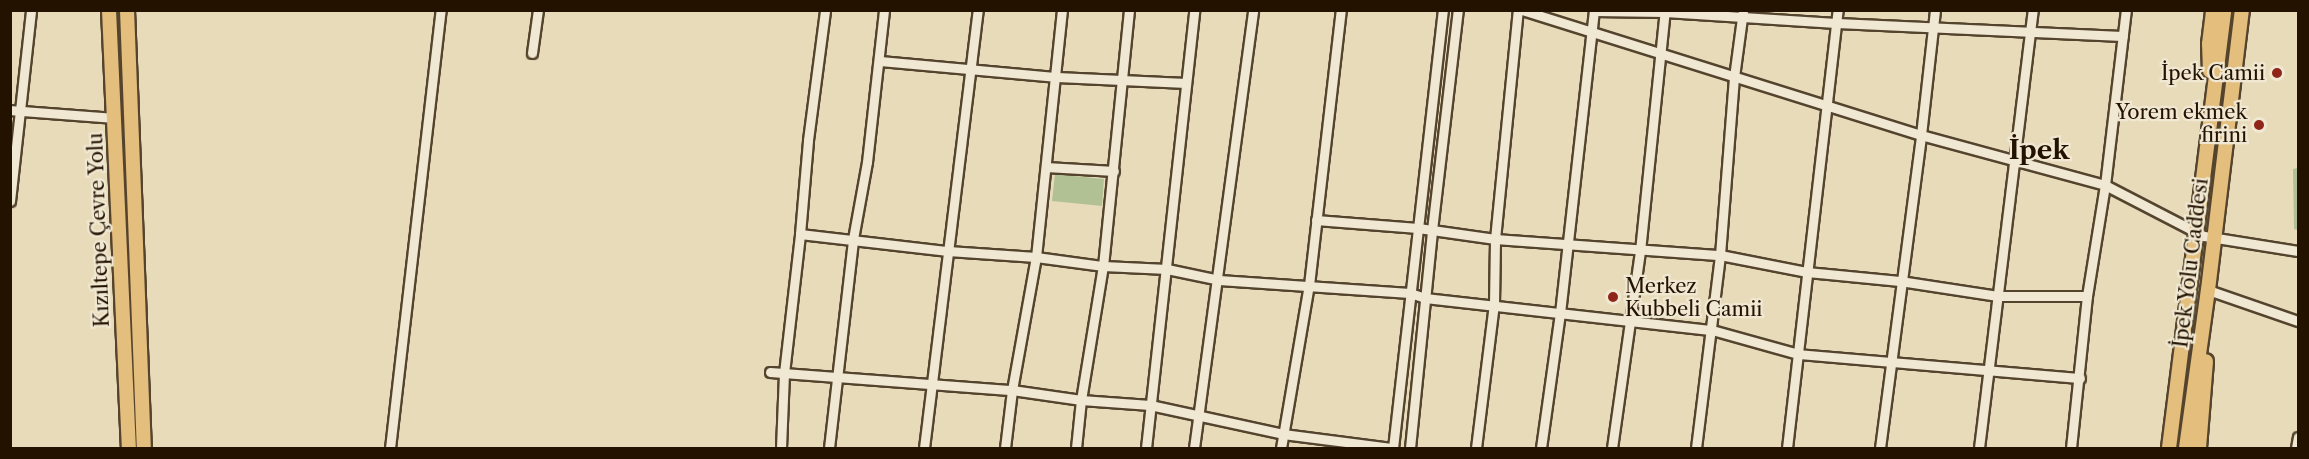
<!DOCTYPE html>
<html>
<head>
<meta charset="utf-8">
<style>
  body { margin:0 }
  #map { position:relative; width:2309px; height:459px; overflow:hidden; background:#e8dbba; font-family:"Libre Caslon Text",serif }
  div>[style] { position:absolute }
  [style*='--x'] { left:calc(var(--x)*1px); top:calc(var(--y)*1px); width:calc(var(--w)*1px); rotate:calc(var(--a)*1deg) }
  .green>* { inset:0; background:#b1c194 }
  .roads { filter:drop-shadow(2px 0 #54442e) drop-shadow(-2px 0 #54442e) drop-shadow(0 2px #54442e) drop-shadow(0 -2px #54442e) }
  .minor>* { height:9px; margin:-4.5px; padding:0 4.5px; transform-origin:4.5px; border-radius:4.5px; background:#f0e8d2 }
  .highway>* { height:14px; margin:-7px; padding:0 7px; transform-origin:7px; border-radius:7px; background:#e4be7d }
  .dots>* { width:16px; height:16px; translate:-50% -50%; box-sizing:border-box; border:3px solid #f0e8d2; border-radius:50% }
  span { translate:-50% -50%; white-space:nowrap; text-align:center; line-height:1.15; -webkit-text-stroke:4.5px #f0e8d2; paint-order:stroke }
  .poi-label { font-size:20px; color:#231200 }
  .right { translate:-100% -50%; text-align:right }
  .left { translate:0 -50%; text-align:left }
  .street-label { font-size:20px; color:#231200 }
  .district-label { font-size:26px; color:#231200; font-weight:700 }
  .frame { position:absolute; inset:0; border:12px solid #231200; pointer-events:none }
</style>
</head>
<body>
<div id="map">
  <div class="green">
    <i style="clip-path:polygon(2298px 168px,2298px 230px,2294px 229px,2293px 169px)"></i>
    <i style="clip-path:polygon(1055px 174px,1104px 179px,1102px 206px,1052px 201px)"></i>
  </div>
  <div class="roads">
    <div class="minor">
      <i style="--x:1522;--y:10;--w:418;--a:17.4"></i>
      <i style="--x:1921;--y:135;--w:191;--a:15.2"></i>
      <i style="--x:2105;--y:185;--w:111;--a:27.3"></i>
      <i style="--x:2204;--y:236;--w:95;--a:9.1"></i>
      <i style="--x:1594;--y:11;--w:71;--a:0.8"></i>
      <i style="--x:1665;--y:12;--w:171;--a:3.7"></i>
      <i style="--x:1836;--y:23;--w:287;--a:2.6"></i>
      <i style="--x:532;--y:53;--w:43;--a:-82.1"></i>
      <i style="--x:880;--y:61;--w:178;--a:5.2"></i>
      <i style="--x:1057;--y:77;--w:129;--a:2.7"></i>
      <i style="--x:10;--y:110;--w:104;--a:4.4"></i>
      <i style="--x:1046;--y:167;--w:68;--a:3.4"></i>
      <i style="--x:10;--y:201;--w:192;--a:-83.7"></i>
      <i style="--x:1316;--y:220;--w:102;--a:4.5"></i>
      <i style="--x:1418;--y:228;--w:78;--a:8.1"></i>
      <i style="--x:1495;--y:239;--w:226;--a:4.1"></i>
      <i style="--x:1720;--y:255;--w:89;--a:11.1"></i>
      <i style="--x:1807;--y:272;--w:93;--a:5.5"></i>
      <i style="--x:1900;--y:281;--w:99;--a:8.7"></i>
      <i style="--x:1998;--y:296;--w:89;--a:0"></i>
      <i style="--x:800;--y:234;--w:149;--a:6.6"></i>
      <i style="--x:948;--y:251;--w:88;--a:3.9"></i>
      <i style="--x:1036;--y:257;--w:68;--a:7.7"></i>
      <i style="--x:1103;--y:266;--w:64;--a:2.7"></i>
      <i style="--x:1167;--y:269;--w:53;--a:11.9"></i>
      <i style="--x:1219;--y:280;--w:191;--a:3.9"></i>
      <i style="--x:1410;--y:293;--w:16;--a:18"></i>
      <i style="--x:1425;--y:298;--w:289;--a:6.4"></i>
      <i style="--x:1712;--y:330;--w:89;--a:15.6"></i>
      <i style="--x:1798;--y:354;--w:283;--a:4.9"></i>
      <i style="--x:2208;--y:290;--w:95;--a:19"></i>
      <i style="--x:770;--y:372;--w:243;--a:4.3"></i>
      <i style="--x:1012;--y:390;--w:70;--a:8.2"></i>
      <i style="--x:1081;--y:400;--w:69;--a:4.1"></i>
      <i style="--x:1150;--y:405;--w:136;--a:12.3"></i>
      <i style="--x:1283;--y:434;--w:111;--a:7.3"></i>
      <i style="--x:390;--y:448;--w:441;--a:-83.4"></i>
      <i style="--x:781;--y:448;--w:75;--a:-87.7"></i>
      <i style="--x:784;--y:373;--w:140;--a:-83.4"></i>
      <i style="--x:800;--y:234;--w:94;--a:-85.1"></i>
      <i style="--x:808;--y:140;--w:131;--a:-82.5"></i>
      <i style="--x:829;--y:448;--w:210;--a:-83.4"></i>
      <i style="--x:853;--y:239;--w:78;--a:-79.7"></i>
      <i style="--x:867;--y:162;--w:153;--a:-83.6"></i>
      <i style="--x:924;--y:448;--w:441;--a:-83"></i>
      <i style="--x:1005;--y:448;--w:58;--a:-83.1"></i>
      <i style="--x:1012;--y:390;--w:135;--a:-79.8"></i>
      <i style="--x:1036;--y:257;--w:248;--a:-84"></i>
      <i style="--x:1076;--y:448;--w:48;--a:-84.1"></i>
      <i style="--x:1081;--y:400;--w:136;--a:-80.7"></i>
      <i style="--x:1103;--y:266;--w:257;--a:-84.2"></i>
      <i style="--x:1146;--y:448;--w:441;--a:-83.7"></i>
      <i style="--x:1194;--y:448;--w:442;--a:-82.3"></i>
      <i style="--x:1281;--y:448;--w:165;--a:-80.3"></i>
      <i style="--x:1309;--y:285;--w:277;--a:-83.4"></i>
      <i style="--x:1393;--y:448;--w:441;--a:-83.5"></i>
      <i style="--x:1410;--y:448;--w:219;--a:-84.2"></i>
      <i style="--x:1432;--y:230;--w:222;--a:-83.3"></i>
      <i style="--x:1476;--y:448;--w:145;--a:-82.9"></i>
      <i style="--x:1494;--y:304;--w:65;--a:-89.1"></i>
      <i style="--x:1495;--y:239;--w:230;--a:-84.3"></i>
      <i style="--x:1541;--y:448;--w:136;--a:-82"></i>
      <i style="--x:1560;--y:313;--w:305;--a:-83.6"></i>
      <i style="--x:1612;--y:448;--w:199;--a:-81.9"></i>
      <i style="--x:1640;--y:251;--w:242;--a:-84.1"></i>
      <i style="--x:1696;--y:448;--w:194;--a:-82.9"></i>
      <i style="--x:1720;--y:255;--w:179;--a:-85.5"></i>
      <i style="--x:1734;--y:77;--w:68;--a:-82.3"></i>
      <i style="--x:1787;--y:448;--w:441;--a:-83.4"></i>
      <i style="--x:1880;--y:448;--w:316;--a:-82.5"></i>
      <i style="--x:1921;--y:135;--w:126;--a:-83.6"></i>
      <i style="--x:1979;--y:448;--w:441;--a:-83"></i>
      <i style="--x:2071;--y:448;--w:153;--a:-84"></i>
      <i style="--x:2087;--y:296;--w:112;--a:-80.8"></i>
      <i style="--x:2105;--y:185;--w:176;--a:-83.2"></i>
      <i style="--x:2296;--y:448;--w:11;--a:-80"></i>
    </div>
    <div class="highway">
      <i style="--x:109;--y:10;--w:438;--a:87.4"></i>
      <i style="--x:127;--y:10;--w:438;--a:87.8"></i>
      <i style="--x:2210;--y:71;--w:27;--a:-92"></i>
      <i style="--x:2209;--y:44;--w:34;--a:-83"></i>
      <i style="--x:2169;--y:448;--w:441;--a:-82.8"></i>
      <i style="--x:2186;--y:448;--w:160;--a:-82.1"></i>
      <i style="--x:2208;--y:290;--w:282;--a:-83.1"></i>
      <i style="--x:2199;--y:448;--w:87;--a:-85.4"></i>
    </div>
  </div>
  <div class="dots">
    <i style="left:2277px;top:73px;background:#8f2418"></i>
    <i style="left:2259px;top:125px;background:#8f2418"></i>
    <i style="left:1613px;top:297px;background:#8f2418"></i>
  </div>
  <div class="poi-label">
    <span class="right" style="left:2265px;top:73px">İpek Camii</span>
    <span class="right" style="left:2247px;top:124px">Yorem ekmek<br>firini</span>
    <span class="left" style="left:1625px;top:298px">Merkez<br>Kubbeli Camii</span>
  </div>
  <div class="street-label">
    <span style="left:99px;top:230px;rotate:-92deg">Kızıltepe Çevre Yolu</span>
    <span style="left:2191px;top:263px;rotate:-83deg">İpek Yolu Caddesi</span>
  </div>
  <div class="district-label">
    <span style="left:2039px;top:151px">İpek</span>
  </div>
  <div class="frame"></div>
</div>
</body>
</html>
